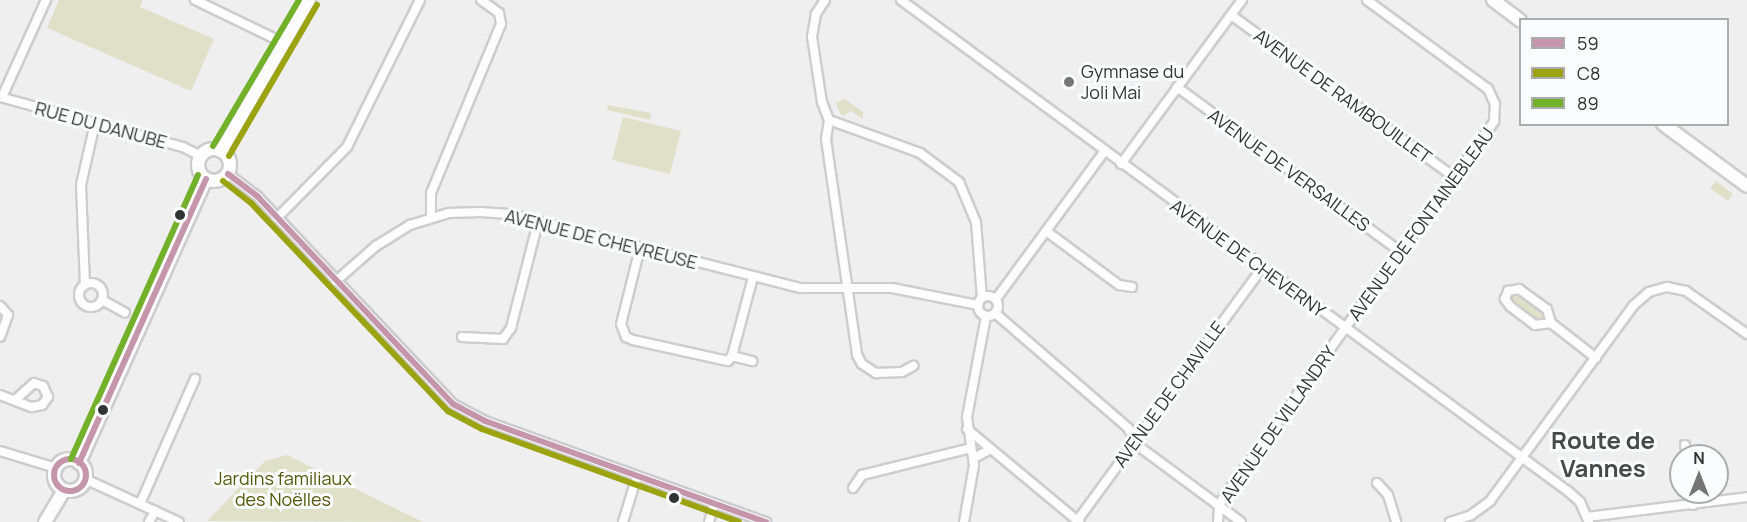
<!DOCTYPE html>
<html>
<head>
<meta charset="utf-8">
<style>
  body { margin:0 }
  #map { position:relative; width:1747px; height:522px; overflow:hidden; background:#efefef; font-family:Manrope,sans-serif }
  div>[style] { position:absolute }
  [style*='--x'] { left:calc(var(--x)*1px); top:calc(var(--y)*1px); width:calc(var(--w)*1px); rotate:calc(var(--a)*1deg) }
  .green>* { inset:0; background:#dee1c8 }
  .roads { filter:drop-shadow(2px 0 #cdcdcd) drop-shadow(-2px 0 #cdcdcd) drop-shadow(0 2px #cdcdcd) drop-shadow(0 -2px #cdcdcd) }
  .street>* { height:8px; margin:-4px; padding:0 4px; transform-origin:4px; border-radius:4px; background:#fdfdfd }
  .street>.ring { margin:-4px; padding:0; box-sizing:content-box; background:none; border:8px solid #fdfdfd; border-radius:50% }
  .secondary>* { height:12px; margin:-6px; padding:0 6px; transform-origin:6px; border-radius:6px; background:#fdfdfd }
  .secondary>.ring { margin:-6px; padding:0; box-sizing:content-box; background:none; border:12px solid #fdfdfd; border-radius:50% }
  .bus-1>* { height:6px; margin:-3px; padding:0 3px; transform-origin:3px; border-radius:3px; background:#c495ab }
  .bus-1>.ring { margin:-3px; padding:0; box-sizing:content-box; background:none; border:6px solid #c495ab; border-radius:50% }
  .bus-2>* { height:6px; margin:-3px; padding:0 3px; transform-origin:3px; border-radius:3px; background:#9ba310 }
  .bus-3>* { height:6px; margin:-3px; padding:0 3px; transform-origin:3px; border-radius:3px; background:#73b12a }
  .dots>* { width:16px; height:16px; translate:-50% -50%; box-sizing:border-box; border:3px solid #fbfcfd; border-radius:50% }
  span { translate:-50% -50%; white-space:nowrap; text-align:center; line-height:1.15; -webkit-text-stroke:6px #fbfcfd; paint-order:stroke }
  .poi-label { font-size:18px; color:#333434 }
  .left { translate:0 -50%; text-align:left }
  .street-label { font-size:18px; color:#333434 }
  .park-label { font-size:18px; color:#54590c }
  .district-label { font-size:24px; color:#48494a; font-weight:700 }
  .legend { position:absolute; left:1519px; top:18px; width:210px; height:108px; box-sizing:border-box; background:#fbfcfd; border:2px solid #abacad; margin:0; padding:8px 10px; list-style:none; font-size:18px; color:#333434 }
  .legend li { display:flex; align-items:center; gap:12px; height:30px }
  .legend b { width:30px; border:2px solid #abacad }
  .north { position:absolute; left:1669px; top:444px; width:60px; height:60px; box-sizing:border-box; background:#fbfcfd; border:2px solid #abacad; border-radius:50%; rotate:0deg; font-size:16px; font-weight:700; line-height:24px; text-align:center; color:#333434 }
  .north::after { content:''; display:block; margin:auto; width:21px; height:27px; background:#757575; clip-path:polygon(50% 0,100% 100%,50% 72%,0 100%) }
</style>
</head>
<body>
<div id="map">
  <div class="green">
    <i style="clip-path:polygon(59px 0,143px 0,140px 7px,214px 39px,191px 91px,47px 28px)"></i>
    <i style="clip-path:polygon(845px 99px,863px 112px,863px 119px,851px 111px,843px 116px,840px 113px,836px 103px)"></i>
    <i style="clip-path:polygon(608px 105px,651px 113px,650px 120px,607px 110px)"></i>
    <i style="clip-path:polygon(623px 117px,681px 131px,670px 174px,612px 160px)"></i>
    <i style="clip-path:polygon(1716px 181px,1733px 194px,1728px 201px,1710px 188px)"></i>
    <i style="clip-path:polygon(1516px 292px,1545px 312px,1546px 320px,1538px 321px,1512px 302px,1511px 294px)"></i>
    <i style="clip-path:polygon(287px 455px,423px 522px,207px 521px,265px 461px)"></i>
  </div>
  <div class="roads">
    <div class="street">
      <i style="--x:195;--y:0;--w:99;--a:25.8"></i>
      <i style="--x:825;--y:0;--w:17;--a:123"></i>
      <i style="--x:816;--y:14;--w:23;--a:100"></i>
      <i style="--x:812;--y:37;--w:66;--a:81.3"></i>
      <i style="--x:822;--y:102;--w:19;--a:69"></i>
      <i style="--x:829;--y:120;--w:19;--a:99"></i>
      <i style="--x:826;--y:139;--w:218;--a:81.8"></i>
      <i style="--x:857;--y:355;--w:10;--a:61"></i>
      <i style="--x:862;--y:364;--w:17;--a:33"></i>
      <i style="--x:876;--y:373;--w:26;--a:-2"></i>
      <i style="--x:902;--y:372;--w:13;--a:-29"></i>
      <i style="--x:901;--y:0;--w:830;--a:36.37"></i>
      <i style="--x:1569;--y:492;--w:15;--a:42"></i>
      <i style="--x:1580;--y:502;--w:22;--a:66"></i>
      <i style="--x:1231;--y:15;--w:277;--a:36"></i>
      <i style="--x:1177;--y:87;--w:278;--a:36.4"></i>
      <i style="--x:0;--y:97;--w:190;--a:15.3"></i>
      <i style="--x:183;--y:147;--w:20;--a:27"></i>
      <i style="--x:2;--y:97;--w:107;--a:-65.6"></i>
      <i style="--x:829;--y:120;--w:97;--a:19.9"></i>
      <i style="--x:920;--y:153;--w:49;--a:36.6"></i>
      <i style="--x:959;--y:182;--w:43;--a:67"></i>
      <i style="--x:976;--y:222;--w:76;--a:85.5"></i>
      <i style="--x:1121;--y:164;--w:204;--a:-53.6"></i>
      <i style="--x:228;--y:174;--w:38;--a:37"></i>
      <i style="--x:258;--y:197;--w:284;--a:46.7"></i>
      <i style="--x:453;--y:404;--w:36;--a:28"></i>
      <i style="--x:485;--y:421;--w:299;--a:19.8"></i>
      <i style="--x:431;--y:217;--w:24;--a:-90"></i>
      <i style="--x:431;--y:193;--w:183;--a:-67.5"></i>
      <i style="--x:501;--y:24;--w:11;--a:-100"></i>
      <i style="--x:499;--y:13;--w:22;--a:-144"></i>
      <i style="--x:277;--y:218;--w:100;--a:-45.4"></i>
      <i style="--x:347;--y:147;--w:164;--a:-63.6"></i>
      <i style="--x:1046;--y:231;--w:91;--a:36.5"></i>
      <i style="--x:1119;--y:285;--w:13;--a:9"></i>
      <i style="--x:640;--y:248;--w:78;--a:104"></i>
      <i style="--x:621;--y:324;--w:14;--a:69"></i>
      <i style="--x:626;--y:337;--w:8;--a:23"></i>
      <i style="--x:633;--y:340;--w:97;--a:12.5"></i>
      <i style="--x:728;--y:361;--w:6;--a:-51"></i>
      <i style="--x:732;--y:356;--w:82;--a:-75.1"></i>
      <i style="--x:336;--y:281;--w:53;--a:-41.2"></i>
      <i style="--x:376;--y:246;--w:40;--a:-32"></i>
      <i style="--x:410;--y:225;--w:41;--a:-17.1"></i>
      <i style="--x:449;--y:213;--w:31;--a:-2"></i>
      <i style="--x:480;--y:212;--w:30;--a:4"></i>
      <i style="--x:510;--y:214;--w:300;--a:14.3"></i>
      <i style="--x:801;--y:288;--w:91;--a:0"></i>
      <i style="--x:892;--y:288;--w:88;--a:11.2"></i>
      <i class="ring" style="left:79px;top:283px;width:16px;height:16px"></i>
      <i style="--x:85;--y:285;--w:100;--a:-92.3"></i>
      <i style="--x:81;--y:185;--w:64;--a:-77.3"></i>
      <i class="ring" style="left:978px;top:296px;width:12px;height:12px"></i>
      <i style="--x:996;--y:299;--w:182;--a:-53.7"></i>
      <i style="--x:102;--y:300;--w:26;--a:29"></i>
      <i style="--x:0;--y:306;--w:12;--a:48"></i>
      <i style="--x:8;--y:315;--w:23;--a:110"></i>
      <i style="--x:995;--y:313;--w:176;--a:40.8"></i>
      <i style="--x:1128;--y:428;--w:24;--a:57"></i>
      <i style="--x:1141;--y:448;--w:124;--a:36.5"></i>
      <i style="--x:1551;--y:323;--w:16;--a:173"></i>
      <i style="--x:1535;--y:325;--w:31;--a:-143"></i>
      <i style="--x:1510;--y:306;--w:9;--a:-126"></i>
      <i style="--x:1505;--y:299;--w:9;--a:-69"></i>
      <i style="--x:1508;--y:291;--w:11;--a:-10"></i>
      <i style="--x:1519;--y:289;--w:34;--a:36"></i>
      <i style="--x:1547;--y:309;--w:15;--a:74"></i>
      <i style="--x:1551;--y:323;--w:57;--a:37.9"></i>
      <i style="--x:462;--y:337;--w:41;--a:2.8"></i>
      <i style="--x:503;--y:339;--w:14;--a:-54"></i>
      <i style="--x:511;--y:328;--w:109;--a:-75.7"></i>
      <i style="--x:732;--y:356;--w:21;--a:14"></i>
      <i style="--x:0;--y:395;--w:34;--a:21"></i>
      <i style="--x:32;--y:407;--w:10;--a:-11"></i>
      <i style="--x:42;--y:405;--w:10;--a:-53"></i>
      <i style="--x:48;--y:397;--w:12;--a:-114"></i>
      <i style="--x:43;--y:386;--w:9;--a:-162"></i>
      <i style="--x:34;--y:383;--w:24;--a:138"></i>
      <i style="--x:967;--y:429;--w:146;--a:39.7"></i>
      <i style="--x:1685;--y:445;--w:11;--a:80"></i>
      <i style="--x:0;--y:451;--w:59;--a:16.9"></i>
      <i style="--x:974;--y:458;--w:19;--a:-28"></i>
      <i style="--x:85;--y:479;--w:103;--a:24.6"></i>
      <i style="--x:1377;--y:483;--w:16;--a:47"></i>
      <i style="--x:1388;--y:495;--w:28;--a:73"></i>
      <i style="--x:853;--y:488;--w:16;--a:-55"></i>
      <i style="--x:862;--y:475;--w:112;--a:-13.9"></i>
      <i style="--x:1692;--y:492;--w:13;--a:86"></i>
      <i style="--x:140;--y:504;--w:137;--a:-66.3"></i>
      <i style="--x:1587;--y:517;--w:161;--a:-7.1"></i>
      <i style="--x:1077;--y:521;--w:313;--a:-53.8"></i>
      <i style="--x:149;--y:522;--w:13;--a:-61"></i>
      <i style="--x:623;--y:522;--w:48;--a:-73.1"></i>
      <i style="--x:709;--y:522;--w:19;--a:-74"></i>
      <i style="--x:964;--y:522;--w:58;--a:-80"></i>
      <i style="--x:974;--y:465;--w:49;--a:-98.3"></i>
      <i style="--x:967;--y:417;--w:103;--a:-79.3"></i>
      <i style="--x:1218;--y:522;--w:16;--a:-86"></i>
      <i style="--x:1219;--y:506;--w:11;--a:-63"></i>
      <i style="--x:1224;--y:496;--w:462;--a:-54.2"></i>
      <i style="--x:1494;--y:121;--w:17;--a:-87"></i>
      <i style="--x:1495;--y:104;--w:17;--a:-115"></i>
      <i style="--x:1488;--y:89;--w:150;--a:-143.7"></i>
      <i style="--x:1450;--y:522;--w:22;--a:-18"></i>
      <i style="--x:1471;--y:515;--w:24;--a:-36"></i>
      <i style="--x:1490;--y:501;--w:243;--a:-53.7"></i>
      <i style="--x:1634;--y:305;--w:20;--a:-41"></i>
      <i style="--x:1649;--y:292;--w:19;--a:-16"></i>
      <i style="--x:1667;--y:287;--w:19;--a:12"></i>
      <i style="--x:1686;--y:291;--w:75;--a:35.2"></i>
    </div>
    <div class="secondary">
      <i style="--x:1493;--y:0;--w:34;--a:37"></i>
      <i style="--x:1663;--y:124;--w:104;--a:36.4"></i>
      <i class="ring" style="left:198px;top:149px;width:20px;height:20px"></i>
      <i style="--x:221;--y:151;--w:175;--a:-59.8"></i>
      <i class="ring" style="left:54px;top:459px;width:20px;height:20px"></i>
      <i style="--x:79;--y:463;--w:311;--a:-65.9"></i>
      <i style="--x:45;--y:522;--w:37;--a:-59"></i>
    </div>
  </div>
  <div class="bus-1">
    <i style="--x:228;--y:174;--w:38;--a:37"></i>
    <i style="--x:258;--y:197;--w:284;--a:46.7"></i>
    <i style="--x:453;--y:404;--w:36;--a:28"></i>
    <i style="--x:485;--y:421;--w:299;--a:19.8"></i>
    <i class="ring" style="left:54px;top:459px;width:26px;height:26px"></i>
    <i style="--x:79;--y:463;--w:311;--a:-65.9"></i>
  </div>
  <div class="bus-2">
    <i style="--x:229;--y:156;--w:175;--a:-59.8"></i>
    <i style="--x:223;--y:181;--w:37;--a:38"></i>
    <i style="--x:252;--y:204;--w:285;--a:46.6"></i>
    <i style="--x:448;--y:411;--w:38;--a:28"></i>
    <i style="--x:482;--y:429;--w:273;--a:19.9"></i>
  </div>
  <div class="bus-3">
    <i style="--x:213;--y:146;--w:169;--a:-59.5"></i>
    <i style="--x:71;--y:459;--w:311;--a:-65.9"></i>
  </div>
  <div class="dots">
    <i style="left:1069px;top:82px;background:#757575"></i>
    <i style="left:180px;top:215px;background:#333434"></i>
    <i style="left:103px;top:410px;background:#333434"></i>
    <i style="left:674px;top:498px;background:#333434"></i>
  </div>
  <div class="poi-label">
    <span class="left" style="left:1081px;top:82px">Gymnase du<br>Joli Mai</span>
  </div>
  <div class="street-label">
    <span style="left:1343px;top:96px;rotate:36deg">AVENUE DE RAMBOUILLET</span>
    <span style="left:101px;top:125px;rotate:15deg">RUE DU DANUBE</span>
    <span style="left:1289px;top:170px;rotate:36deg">AVENUE DE VERSAILLES</span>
    <span style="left:1421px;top:224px;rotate:-54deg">AVENUE DE FONTAINEBLEAU</span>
    <span style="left:601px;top:239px;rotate:14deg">AVENUE DE CHEVREUSE</span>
    <span style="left:1248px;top:258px;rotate:36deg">AVENUE DE CHEVERNY</span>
    <span style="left:1169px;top:394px;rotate:-54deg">AVENUE DE CHAVILLE</span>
    <span style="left:1278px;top:424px;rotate:-55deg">AVENUE DE VILLANDRY</span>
  </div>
  <div class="park-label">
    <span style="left:283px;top:489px">Jardins familiaux<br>des Noëlles</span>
  </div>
  <div class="district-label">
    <span style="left:1603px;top:454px">Route de<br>Vannes</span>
  </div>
  <ul class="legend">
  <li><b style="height:8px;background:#c495ab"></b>59</li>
  <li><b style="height:8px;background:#9ba310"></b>C8</li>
  <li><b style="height:8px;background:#73b12a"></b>89</li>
  </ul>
  <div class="north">N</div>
</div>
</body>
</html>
